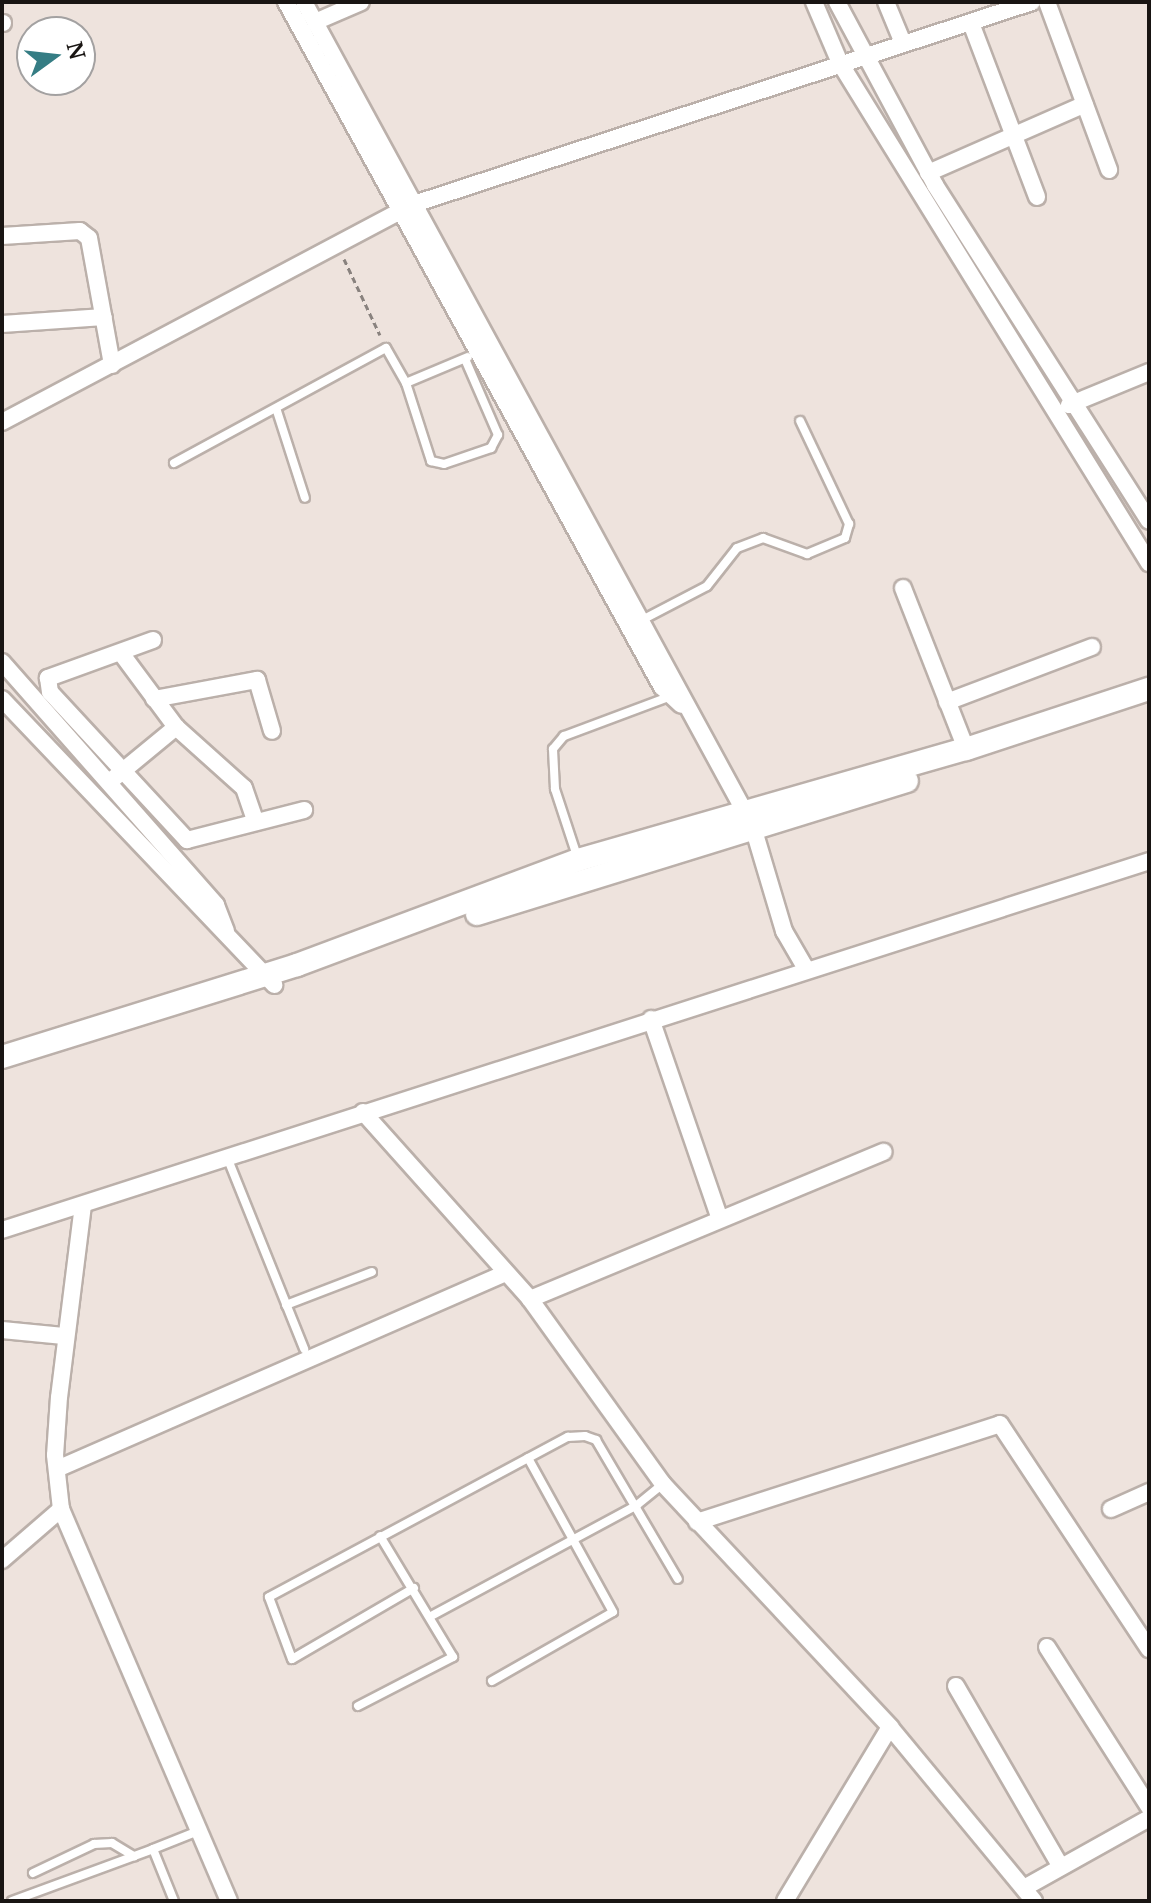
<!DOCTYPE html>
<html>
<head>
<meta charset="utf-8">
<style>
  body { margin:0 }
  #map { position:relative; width:1151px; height:1903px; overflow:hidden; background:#eee3dd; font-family:"Noto Serif",serif }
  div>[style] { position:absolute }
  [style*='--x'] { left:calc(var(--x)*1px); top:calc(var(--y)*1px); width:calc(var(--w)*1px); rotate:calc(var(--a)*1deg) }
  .path>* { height:3px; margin-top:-1.5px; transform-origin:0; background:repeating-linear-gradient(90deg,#89827e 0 6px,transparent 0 10px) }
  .roads { filter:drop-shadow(2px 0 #bbb0aa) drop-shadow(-2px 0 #bbb0aa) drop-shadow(0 2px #bbb0aa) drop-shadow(0 -2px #bbb0aa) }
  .service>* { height:8px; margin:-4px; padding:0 4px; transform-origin:4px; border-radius:4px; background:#fff }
  .minor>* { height:16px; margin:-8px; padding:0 8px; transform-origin:8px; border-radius:8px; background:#fff }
  .tertiary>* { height:22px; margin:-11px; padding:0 11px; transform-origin:11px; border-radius:11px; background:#fff }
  span { translate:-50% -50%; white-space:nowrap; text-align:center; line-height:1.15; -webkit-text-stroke:8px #fff; paint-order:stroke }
  .frame { position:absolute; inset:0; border:4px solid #191513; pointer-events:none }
  .north { position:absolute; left:16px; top:16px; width:80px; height:80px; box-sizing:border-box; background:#fff; border:2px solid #a3a1a1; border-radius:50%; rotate:75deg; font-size:22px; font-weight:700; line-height:32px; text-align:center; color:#191513 }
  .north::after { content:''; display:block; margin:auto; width:28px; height:36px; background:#357d84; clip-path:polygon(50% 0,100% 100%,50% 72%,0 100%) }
</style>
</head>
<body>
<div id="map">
  <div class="path">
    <i style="--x:344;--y:259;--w:84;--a:64.7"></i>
  </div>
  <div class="roads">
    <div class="service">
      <i style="--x:406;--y:383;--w:67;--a:-22.8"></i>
      <i style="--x:277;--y:411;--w:91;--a:72.2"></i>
      <i style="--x:174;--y:463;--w:241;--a:-28.5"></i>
      <i style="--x:386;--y:348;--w:40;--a:60.3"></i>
      <i style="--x:406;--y:383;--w:82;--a:72.2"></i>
      <i style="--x:431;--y:461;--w:13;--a:13"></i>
      <i style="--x:444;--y:464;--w:50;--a:-18.8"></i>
      <i style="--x:491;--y:448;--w:15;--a:-62"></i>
      <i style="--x:498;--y:435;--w:83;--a:-113.5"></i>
      <i style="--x:642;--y:620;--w:73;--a:-27.6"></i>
      <i style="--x:707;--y:586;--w:48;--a:-51.7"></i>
      <i style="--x:737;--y:548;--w:28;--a:-21"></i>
      <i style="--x:763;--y:538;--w:47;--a:20"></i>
      <i style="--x:807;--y:554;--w:41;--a:-22.8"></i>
      <i style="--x:845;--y:538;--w:15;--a:-74"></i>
      <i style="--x:849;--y:524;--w:114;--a:-115.4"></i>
      <i style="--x:578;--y:859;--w:74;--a:-108.2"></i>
      <i style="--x:555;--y:789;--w:40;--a:-92.9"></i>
      <i style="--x:553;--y:749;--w:17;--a:-50"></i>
      <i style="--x:564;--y:736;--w:114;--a:-20.5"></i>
      <i style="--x:227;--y:1157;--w:207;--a:68.1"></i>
      <i style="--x:286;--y:1305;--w:92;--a:-21"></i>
      <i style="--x:414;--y:1588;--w:141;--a:149.8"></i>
      <i style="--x:292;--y:1659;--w:66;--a:-110.4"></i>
      <i style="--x:269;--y:1597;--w:339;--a:-28.2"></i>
      <i style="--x:568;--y:1437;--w:17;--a:-3"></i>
      <i style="--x:585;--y:1436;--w:12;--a:20"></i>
      <i style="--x:596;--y:1440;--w:161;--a:59.5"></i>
      <i style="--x:433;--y:1615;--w:232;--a:-28.3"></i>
      <i style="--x:637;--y:1505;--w:33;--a:-39"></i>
      <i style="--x:492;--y:1681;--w:139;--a:-29.7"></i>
      <i style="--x:613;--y:1612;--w:176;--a:-118.9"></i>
      <i style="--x:358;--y:1706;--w:107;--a:-27.3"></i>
      <i style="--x:453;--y:1657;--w:141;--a:-121.1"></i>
      <i style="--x:153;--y:1849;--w:48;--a:-21.8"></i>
      <i style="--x:33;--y:1873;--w:68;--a:-25.4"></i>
      <i style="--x:94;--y:1844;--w:18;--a:-3"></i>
      <i style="--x:112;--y:1843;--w:26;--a:31"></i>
      <i style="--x:12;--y:1901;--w:150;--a:-20.2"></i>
      <i style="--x:153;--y:1849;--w:56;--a:68"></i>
    </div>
    <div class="minor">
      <i style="--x:286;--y:2;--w:781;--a:61.24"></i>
      <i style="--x:662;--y:687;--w:26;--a:43"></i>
      <i style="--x:304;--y:2;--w:939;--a:61.44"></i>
      <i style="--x:753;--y:827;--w:109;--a:73.4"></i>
      <i style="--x:784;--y:931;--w:44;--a:59.9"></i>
      <i style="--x:814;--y:2;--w:66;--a:66.9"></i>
      <i style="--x:840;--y:63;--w:588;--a:58.28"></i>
      <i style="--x:837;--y:2;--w:208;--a:61.8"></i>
      <i style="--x:935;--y:185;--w:398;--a:57.5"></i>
      <i style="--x:886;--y:2;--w:44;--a:67.5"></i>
      <i style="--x:1047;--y:2;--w:179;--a:69.7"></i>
      <i style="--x:315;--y:22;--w:50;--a:-23.5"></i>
      <i style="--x:2;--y:23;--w:1;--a:0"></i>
      <i style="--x:971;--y:23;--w:186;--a:69.2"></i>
      <i style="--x:928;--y:173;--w:171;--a:-23.7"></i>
      <i style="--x:2;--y:236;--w:78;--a:-3.7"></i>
      <i style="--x:80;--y:231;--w:11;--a:38"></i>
      <i style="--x:89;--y:238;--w:129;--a:79.7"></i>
      <i style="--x:2;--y:324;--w:102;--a:-3.9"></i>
      <i style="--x:1069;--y:405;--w:87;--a:-22.4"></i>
      <i style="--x:2;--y:422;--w:466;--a:-27.9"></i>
      <i style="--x:414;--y:204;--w:650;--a:-18.1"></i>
      <i style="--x:903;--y:588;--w:173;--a:68.6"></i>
      <i style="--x:153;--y:640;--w:112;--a:160.1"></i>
      <i style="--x:48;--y:678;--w:14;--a:82"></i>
      <i style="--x:50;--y:692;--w:202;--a:47.2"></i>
      <i style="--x:187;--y:840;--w:121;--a:-14.4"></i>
      <i style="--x:121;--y:653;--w:92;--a:53.4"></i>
      <i style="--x:176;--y:727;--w:91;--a:41.9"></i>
      <i style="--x:244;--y:788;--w:36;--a:71"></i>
      <i style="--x:2;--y:662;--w:324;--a:48.6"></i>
      <i style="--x:216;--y:905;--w:28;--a:69"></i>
      <i style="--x:2;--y:699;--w:395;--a:46.4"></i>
      <i style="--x:154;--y:699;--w:105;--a:-10.5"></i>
      <i style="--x:257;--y:680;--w:53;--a:73.6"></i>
      <i style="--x:947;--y:702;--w:155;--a:-20.8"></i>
      <i style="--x:113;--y:779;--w:82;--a:-39.5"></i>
      <i style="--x:651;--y:1019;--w:208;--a:71"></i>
      <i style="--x:363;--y:1112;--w:251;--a:48.2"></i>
      <i style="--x:530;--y:1299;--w:228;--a:54.3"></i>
      <i style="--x:663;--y:1484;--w:333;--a:46.9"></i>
      <i style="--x:890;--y:1727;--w:226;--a:50.4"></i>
      <i style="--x:83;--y:1205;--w:193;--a:97.1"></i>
      <i style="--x:59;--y:1397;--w:58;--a:93.9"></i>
      <i style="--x:55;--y:1455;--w:54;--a:83.7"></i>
      <i style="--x:61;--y:1509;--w:426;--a:66.8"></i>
      <i style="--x:2;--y:1230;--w:1205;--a:-17.83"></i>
      <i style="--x:530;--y:1299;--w:383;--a:-22.6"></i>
      <i style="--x:2;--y:1330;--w:62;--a:5.5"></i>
      <i style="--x:57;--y:1469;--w:487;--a:-23.6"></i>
      <i style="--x:1111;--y:1509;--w:42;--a:-24.1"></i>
      <i style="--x:697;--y:1522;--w:318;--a:-17.9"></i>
      <i style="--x:1000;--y:1424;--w:270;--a:56.5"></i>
      <i style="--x:2;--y:1560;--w:78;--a:-40.8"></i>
      <i style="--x:1047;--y:1647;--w:190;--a:57.5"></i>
      <i style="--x:956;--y:1686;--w:209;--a:59.9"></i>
      <i style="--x:1024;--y:1888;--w:143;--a:-29.2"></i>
      <i style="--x:785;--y:1901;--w:203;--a:-58.9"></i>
    </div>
    <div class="tertiary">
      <i style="--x:477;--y:914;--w:450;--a:-17.2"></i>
      <i style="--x:2;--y:1057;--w:309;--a:-17.3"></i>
      <i style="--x:297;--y:965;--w:300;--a:-20.5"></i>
      <i style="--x:578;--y:860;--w:404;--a:-16"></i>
      <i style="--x:966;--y:749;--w:193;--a:-18.2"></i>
    </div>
  </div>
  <div class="frame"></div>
  <div class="north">N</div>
</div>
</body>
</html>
